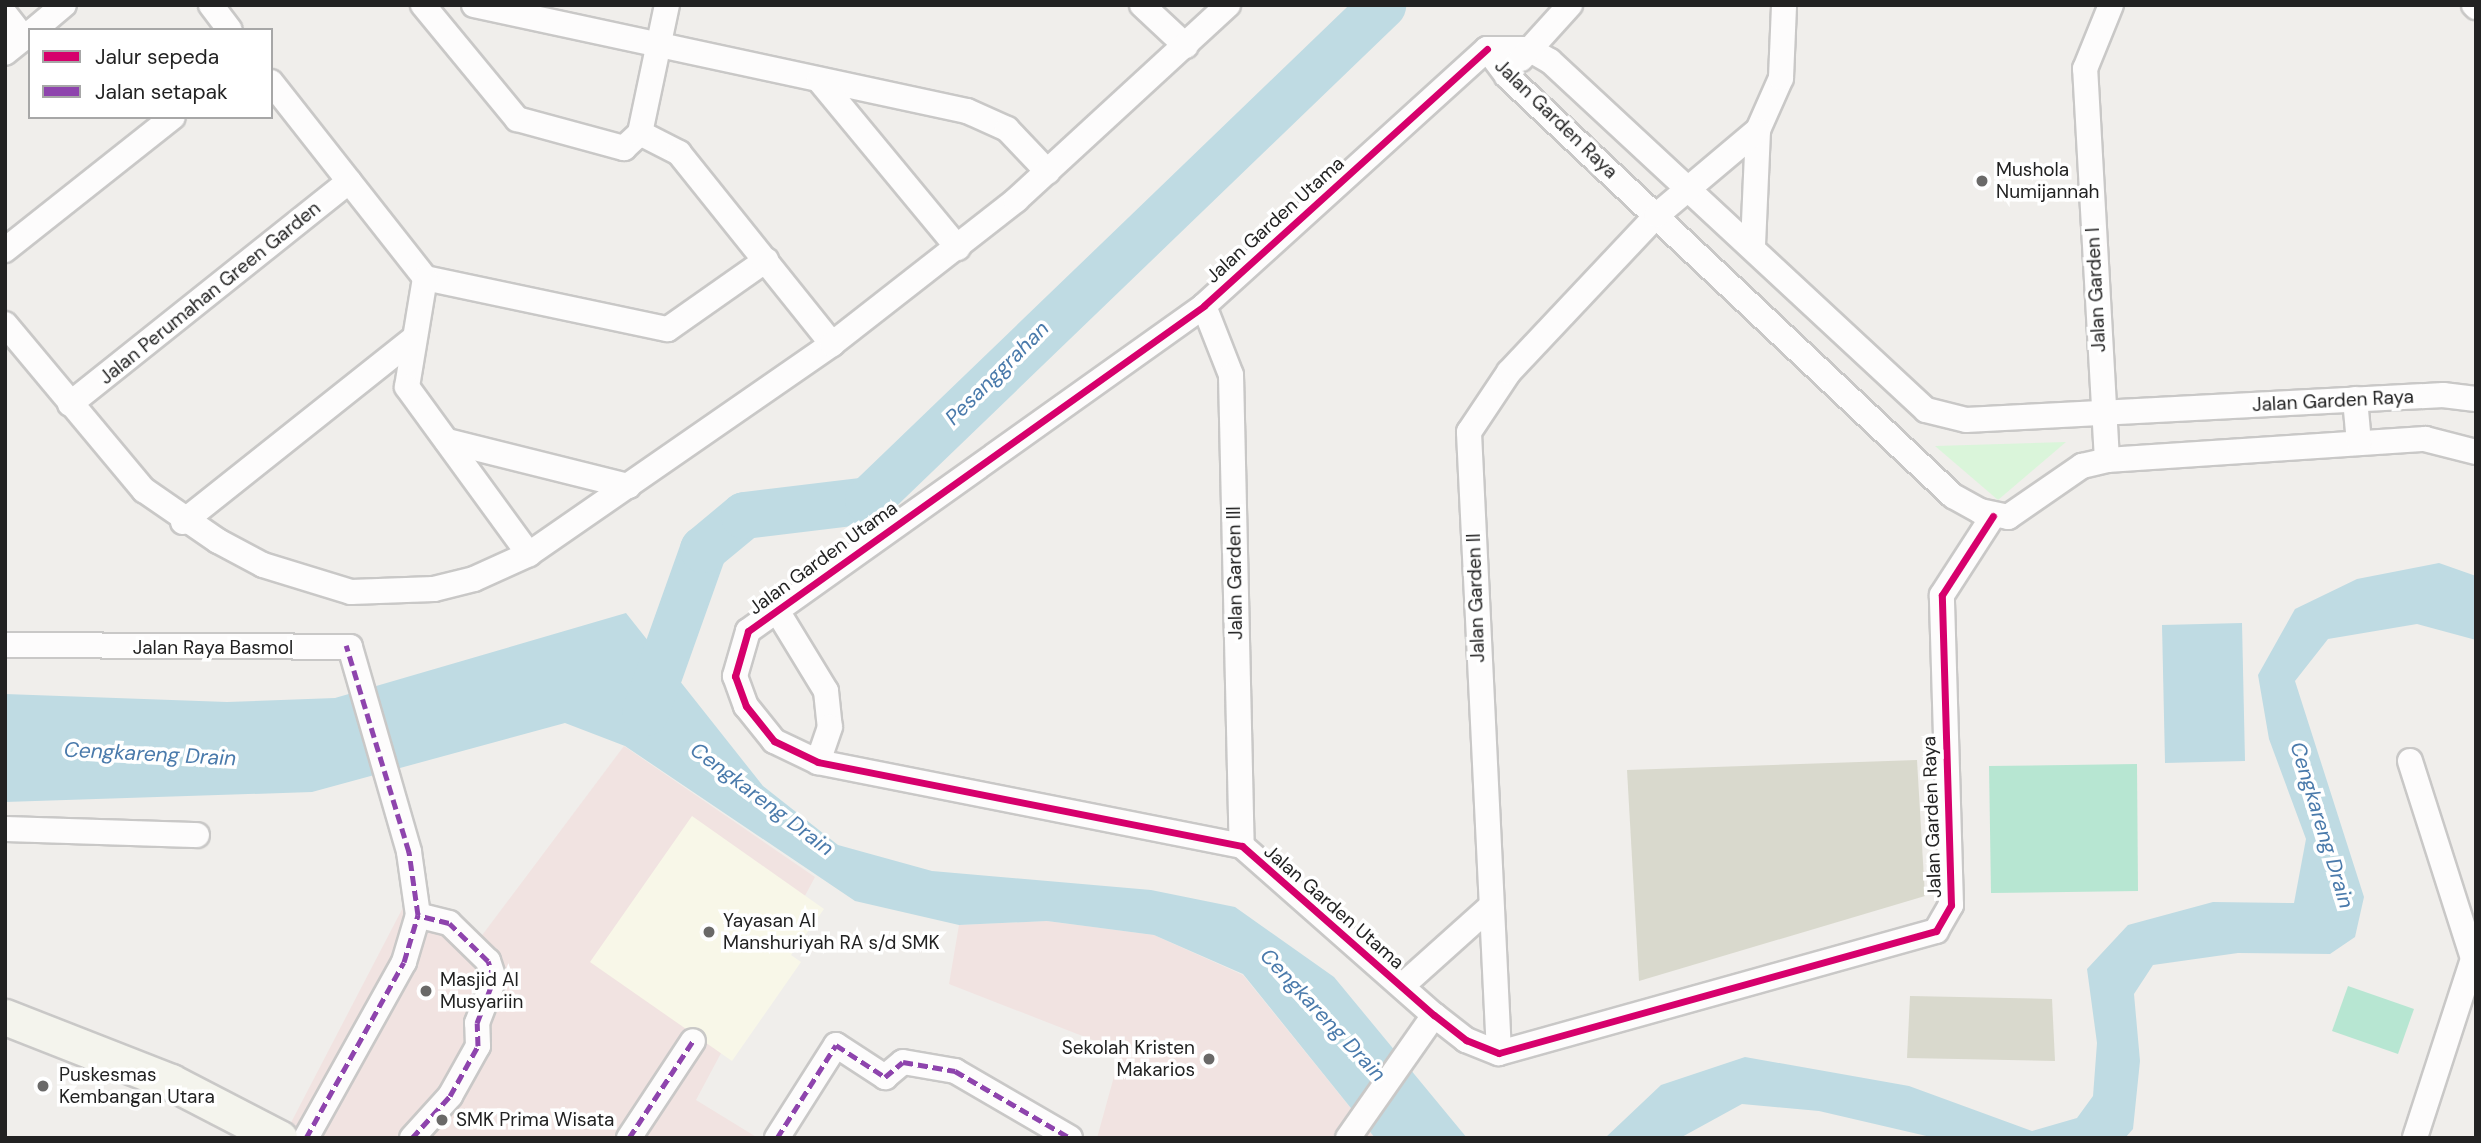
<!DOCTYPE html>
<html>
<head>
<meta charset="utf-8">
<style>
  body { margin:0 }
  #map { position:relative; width:2481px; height:1143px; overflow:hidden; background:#f0eeeb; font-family:"DM Sans",sans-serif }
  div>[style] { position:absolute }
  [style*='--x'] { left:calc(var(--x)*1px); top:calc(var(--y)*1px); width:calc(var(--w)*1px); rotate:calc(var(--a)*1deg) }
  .commercial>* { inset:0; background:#f1e3e1 }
  .education>* { inset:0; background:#f8f7e8 }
  .construction>* { inset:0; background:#d9d9cd }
  .park>* { inset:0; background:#daf5da }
  .pitch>* { inset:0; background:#b7e6d2 }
  .water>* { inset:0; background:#bfdbe3 }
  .river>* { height:47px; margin:-23.5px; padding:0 23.5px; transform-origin:23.5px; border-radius:23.5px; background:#bfdbe3 }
  .roads { filter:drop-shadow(2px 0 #c9c8c7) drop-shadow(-2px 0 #c9c8c7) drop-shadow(0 2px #c9c8c7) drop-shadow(0 -2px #c9c8c7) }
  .minor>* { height:24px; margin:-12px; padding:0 12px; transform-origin:12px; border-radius:12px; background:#fdfcfc }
  .secondary>* { height:35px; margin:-17.5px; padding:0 17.5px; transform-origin:17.5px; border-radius:17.5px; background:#f4f4ed }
  .quiet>* { height:5px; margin-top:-2.5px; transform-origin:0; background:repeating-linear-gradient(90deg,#8e44ad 0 10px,transparent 0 15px) }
  .cycleway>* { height:7px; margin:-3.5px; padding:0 3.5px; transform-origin:3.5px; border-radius:3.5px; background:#d6006c }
  .dots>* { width:19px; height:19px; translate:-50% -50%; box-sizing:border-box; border:4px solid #fff; border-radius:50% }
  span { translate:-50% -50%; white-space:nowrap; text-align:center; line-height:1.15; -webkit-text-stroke:7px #fff; paint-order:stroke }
  .street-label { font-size:19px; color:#222 }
  .poi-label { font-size:19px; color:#222 }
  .left { translate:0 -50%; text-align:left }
  .right { translate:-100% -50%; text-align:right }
  .water-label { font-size:21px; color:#4a7aab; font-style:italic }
  .frame { position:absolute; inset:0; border:7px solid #222; pointer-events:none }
  .legend { position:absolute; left:28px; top:28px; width:245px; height:91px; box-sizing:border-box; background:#fff; border:2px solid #a7a7a7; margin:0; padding:9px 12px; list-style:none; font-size:21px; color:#222 }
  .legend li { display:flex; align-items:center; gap:14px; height:35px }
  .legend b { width:35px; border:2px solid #a7a7a7 }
</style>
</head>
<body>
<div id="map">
  <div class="commercial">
    <i style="clip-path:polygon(624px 746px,815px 877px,696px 1100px,758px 1138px,283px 1138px,410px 894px,474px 946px)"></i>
    <i style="clip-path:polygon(1047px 921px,1154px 935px,1243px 975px,1375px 1138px,1097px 1138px,1121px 1051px,949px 984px,959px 925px)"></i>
  </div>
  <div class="education">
    <i style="clip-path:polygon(692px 816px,824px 909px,791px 955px,801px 962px,732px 1061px,590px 962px)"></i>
  </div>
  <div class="construction">
    <i style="clip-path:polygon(1917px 760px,1925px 896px,1639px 981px,1627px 770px)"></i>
    <i style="clip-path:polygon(1910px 996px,2052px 999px,2055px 1061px,1907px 1058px)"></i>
  </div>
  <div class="park">
    <i style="clip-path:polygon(2066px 442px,1998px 500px,1935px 446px)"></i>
  </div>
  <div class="pitch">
    <i style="clip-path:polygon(2137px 764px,2138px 891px,1991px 893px,1989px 766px)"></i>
    <i style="clip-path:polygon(2348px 986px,2414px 1009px,2398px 1054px,2332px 1031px)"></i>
  </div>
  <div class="water">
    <i style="clip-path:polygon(2439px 563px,2476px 576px,2476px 640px,2417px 624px,2328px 639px,2295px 681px,2364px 897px,2355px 937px,2330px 954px,2238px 953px,2153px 965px,2134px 994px,2140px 1061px,2133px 1129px,2125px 1138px,1935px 1138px,1819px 1111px,1742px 1104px,1680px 1138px,1605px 1138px,1661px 1085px,1745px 1057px,1909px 1086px,2032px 1131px,2077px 1118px,2093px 1096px,2097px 1043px,2087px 969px,2128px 925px,2213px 902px,2294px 903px,2306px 839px,2269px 739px,2258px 675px,2295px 609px,2357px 579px)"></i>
    <i style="clip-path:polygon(626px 613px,763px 786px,838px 845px,932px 871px,1151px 890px,1235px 907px,1334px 977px,1467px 1138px,1375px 1138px,1243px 974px,1154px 935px,1047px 921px,959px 925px,855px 901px,625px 746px,565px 723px,312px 792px,5px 802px,5px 694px,227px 702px,335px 698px)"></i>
    <i style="clip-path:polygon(2242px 623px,2245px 761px,2165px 763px,2162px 625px)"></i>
  </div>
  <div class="river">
    <i style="--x:645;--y:712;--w:173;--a:-70.4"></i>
    <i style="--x:703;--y:549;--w:53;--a:-39.7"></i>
    <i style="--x:744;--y:515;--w:125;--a:-6.9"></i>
    <i style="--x:868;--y:500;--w:714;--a:-43.92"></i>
  </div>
  <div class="roads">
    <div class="minor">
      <i style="--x:211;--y:5;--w:31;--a:53"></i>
      <i style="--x:423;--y:5;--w:148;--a:50.5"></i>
      <i style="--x:517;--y:119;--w:111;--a:15.2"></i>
      <i style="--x:624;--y:148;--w:22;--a:-43"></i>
      <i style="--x:640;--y:133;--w:131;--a:-78.1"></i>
      <i style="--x:474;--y:5;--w:504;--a:12.13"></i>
      <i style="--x:967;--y:111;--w:44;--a:24.2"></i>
      <i style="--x:1007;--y:129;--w:59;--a:46.4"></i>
      <i style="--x:1142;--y:5;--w:60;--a:43"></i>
      <i style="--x:2474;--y:5;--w:3;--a:45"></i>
      <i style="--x:5;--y:14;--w:31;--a:52"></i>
      <i style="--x:34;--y:30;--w:39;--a:-40"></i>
      <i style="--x:1487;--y:49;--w:382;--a:137.8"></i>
      <i style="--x:1204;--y:306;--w:560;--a:144.52"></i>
      <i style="--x:748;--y:631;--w:47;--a:106.1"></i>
      <i style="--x:735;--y:676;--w:32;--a:70"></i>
      <i style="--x:746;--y:706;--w:45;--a:51.3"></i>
      <i style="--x:774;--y:741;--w:49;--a:25.5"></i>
      <i style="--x:818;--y:762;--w:432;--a:11.2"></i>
      <i style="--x:1242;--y:846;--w:256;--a:41.4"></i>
      <i style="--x:1434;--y:1015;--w:41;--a:38"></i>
      <i style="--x:1466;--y:1040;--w:35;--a:22"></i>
      <i style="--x:1499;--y:1053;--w:454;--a:-15.6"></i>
      <i style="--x:1936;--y:931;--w:30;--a:-60"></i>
      <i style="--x:1951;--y:905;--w:310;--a:-91.7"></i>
      <i style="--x:1942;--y:595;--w:94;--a:-57.2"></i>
      <i style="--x:1487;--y:49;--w:34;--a:53"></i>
      <i style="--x:1507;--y:76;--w:613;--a:43.28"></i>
      <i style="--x:1953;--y:496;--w:31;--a:29"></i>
      <i style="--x:1980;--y:511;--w:29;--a:12"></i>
      <i style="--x:2008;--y:517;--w:90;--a:-34.6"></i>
      <i style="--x:2082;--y:466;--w:26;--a:-13"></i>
      <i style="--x:2107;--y:460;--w:319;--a:-3.8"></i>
      <i style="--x:2425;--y:439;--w:53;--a:14.3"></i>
      <i style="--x:1487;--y:49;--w:42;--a:0"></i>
      <i style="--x:1529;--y:49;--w:24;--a:30"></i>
      <i style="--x:1550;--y:61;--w:513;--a:42.87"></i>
      <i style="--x:1926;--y:410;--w:41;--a:14"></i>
      <i style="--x:1966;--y:420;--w:478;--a:-3"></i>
      <i style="--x:2443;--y:395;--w:33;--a:7"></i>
      <i style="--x:5;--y:53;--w:32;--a:-39"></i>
      <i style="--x:1521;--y:59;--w:73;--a:-47.8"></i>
      <i style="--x:819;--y:80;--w:218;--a:50.4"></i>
      <i style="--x:271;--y:82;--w:249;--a:51.8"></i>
      <i style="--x:425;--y:278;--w:248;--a:11.9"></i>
      <i style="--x:668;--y:329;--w:120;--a:-35.1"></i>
      <i style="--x:640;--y:133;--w:44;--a:27.1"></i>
      <i style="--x:679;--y:153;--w:245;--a:51.3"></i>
      <i style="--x:1753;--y:245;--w:115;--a:-87.5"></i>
      <i style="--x:1758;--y:130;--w:57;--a:-66.1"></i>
      <i style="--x:1781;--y:78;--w:73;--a:-87.6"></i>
      <i style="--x:5;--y:250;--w:214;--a:-38.4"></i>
      <i style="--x:425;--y:278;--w:110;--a:99.4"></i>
      <i style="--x:407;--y:387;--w:207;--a:53.9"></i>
      <i style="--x:1204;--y:306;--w:74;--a:68.6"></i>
      <i style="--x:1231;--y:375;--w:471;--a:88.7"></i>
      <i style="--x:5;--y:324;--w:217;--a:50.1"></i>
      <i style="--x:144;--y:490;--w:90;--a:34.6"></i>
      <i style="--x:218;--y:541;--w:51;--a:28.1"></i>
      <i style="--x:263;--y:565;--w:92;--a:17.1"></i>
      <i style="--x:351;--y:592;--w:83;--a:-2.1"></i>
      <i style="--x:434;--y:589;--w:41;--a:-14"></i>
      <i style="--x:474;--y:579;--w:60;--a:-24.4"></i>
      <i style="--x:529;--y:554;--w:369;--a:-34.7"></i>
      <i style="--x:832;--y:344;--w:234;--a:-38"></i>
      <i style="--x:1016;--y:200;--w:288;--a:-42.6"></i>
      <i style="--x:2355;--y:399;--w:44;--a:84.8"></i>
      <i style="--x:70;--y:404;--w:357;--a:-38.6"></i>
      <i style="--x:447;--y:441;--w:187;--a:14"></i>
      <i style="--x:2107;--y:460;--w:392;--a:-93.2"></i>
      <i style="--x:2085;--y:69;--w:69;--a:-67.9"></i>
      <i style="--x:183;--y:522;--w:293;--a:-38.5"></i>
      <i style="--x:776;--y:609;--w:96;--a:58.6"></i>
      <i style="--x:826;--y:691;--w:36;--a:84"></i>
      <i style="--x:830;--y:727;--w:37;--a:109"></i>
      <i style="--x:5;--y:645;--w:345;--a:0.3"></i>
      <i style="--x:350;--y:647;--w:213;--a:73.9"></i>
      <i style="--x:409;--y:852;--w:64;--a:81.9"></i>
      <i style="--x:418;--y:915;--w:49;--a:106.6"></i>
      <i style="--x:404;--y:962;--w:201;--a:119.1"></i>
      <i style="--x:2410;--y:761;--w:208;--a:72.3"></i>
      <i style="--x:2473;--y:959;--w:188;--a:108"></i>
      <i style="--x:5;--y:829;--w:192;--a:1.8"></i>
      <i style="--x:1402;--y:986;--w:117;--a:-41.9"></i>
      <i style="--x:1499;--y:1053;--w:622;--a:-92.77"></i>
      <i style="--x:1469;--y:432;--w:72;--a:-56.3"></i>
      <i style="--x:1509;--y:372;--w:216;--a:-46.7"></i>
      <i style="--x:1657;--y:215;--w:132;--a:-40.1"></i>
      <i style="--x:412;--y:1138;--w:57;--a:-47.9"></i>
      <i style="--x:450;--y:1096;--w:57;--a:-60.8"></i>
      <i style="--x:478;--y:1046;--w:23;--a:-92"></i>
      <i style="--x:477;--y:1023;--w:47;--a:-68.9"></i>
      <i style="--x:494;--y:979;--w:19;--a:-108"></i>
      <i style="--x:488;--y:961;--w:54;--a:-135.7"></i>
      <i style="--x:449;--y:923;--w:32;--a:-166"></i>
      <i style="--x:629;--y:1138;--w:116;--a:-56.6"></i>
      <i style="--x:777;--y:1138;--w:110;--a:-57.6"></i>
      <i style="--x:836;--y:1045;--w:59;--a:33.1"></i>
      <i style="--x:885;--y:1077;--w:23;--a:-40"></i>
      <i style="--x:903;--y:1062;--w:53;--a:9.8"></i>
      <i style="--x:955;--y:1071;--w:133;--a:30.2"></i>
      <i style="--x:1348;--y:1138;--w:150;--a:-55"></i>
    </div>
    <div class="secondary">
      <i style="--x:5;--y:1017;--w:178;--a:21.4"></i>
      <i style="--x:171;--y:1082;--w:122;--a:27.4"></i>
    </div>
  </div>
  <div class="quiet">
    <i style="--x:306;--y:1138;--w:201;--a:-60.9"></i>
    <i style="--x:404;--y:962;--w:49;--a:-73.4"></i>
    <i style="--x:418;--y:915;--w:64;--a:-98.1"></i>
    <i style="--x:409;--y:852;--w:216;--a:-106.9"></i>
    <i style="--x:412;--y:1138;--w:57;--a:-47.9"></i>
    <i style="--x:450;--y:1096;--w:57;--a:-60.8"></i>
    <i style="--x:478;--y:1046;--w:23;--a:-92"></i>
    <i style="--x:477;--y:1023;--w:47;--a:-68.9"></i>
    <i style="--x:494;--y:979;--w:19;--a:-108"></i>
    <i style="--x:488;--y:961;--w:54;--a:-135.7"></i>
    <i style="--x:449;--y:923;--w:32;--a:-166"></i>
    <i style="--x:629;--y:1138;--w:116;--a:-56.6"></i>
    <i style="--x:777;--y:1138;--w:110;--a:-57.6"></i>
    <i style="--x:836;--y:1045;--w:59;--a:33.1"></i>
    <i style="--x:885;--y:1077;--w:23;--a:-40"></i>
    <i style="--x:903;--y:1062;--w:53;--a:9.8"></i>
    <i style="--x:955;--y:1071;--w:133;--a:30.2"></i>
  </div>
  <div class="cycleway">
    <i style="--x:1487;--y:49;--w:382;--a:137.8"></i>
    <i style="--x:1204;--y:306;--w:560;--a:144.52"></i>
    <i style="--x:748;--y:631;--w:47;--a:106.1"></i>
    <i style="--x:735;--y:676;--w:32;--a:70"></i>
    <i style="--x:746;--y:706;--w:45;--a:51.3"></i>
    <i style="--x:774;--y:741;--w:49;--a:25.5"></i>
    <i style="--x:818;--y:762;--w:432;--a:11.2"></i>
    <i style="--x:1242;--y:846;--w:256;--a:41.4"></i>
    <i style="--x:1434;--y:1015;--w:41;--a:38"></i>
    <i style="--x:1466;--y:1040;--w:35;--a:22"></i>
    <i style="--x:1499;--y:1053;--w:454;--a:-15.6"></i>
    <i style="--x:1936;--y:931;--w:30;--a:-60"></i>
    <i style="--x:1951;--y:905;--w:310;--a:-91.7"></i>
    <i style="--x:1942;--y:595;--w:94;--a:-57.2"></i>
  </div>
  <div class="dots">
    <i style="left:1982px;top:181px;background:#6a6968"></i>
    <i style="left:709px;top:932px;background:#6a6968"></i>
    <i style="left:426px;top:991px;background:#6a6968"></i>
    <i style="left:1209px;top:1059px;background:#6a6968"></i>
    <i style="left:43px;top:1086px;background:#6a6968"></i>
    <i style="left:442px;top:1120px;background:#6a6968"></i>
  </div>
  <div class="street-label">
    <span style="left:1556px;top:119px;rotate:44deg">Jalan Garden Raya</span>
    <span style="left:1275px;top:220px;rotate:-42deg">Jalan Garden Utama</span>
    <span style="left:2096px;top:290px;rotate:-93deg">Jalan Garden I</span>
    <span style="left:210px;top:293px;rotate:-39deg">Jalan Perumahan Green Garden</span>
    <span style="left:2333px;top:401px;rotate:-3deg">Jalan Garden Raya</span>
    <span style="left:823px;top:558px;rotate:-36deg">Jalan Garden Utama</span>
    <span style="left:1235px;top:573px;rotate:-91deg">Jalan Garden III</span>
    <span style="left:1476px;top:598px;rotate:-92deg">Jalan Garden II</span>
    <span style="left:213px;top:648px">Jalan Raya Basmol</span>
    <span style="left:1932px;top:817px;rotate:-92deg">Jalan Garden Raya</span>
    <span style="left:1334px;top:907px;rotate:41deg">Jalan Garden Utama</span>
  </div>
  <div class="poi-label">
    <span class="left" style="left:1996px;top:181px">Mushola<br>Numijannah</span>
    <span class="left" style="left:723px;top:932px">Yayasan Al<br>Manshuriyah RA s/d SMK</span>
    <span class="left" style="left:440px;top:991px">Masjid Al<br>Musyariin</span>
    <span class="right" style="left:1195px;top:1059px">Sekolah Kristen<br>Makarios</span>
    <span class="left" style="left:59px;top:1086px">Puskesmas<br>Kembangan Utara</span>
    <span class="left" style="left:456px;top:1120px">SMK Prima Wisata</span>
  </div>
  <div class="water-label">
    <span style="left:997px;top:373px;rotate:-45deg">Pesanggrahan</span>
    <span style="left:150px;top:754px;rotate:3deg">Cengkareng Drain</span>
    <span style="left:762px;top:799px;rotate:37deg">Cengkareng Drain</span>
    <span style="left:2322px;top:825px;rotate:73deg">Cengkareng Drain</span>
    <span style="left:1323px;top:1015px;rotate:47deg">Cengkareng Drain</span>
  </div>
  <div class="frame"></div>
  <ul class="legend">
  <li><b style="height:9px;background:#d6006c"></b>Jalur sepeda</li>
  <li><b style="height:9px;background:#8e44ad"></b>Jalan setapak</li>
  </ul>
</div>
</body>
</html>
